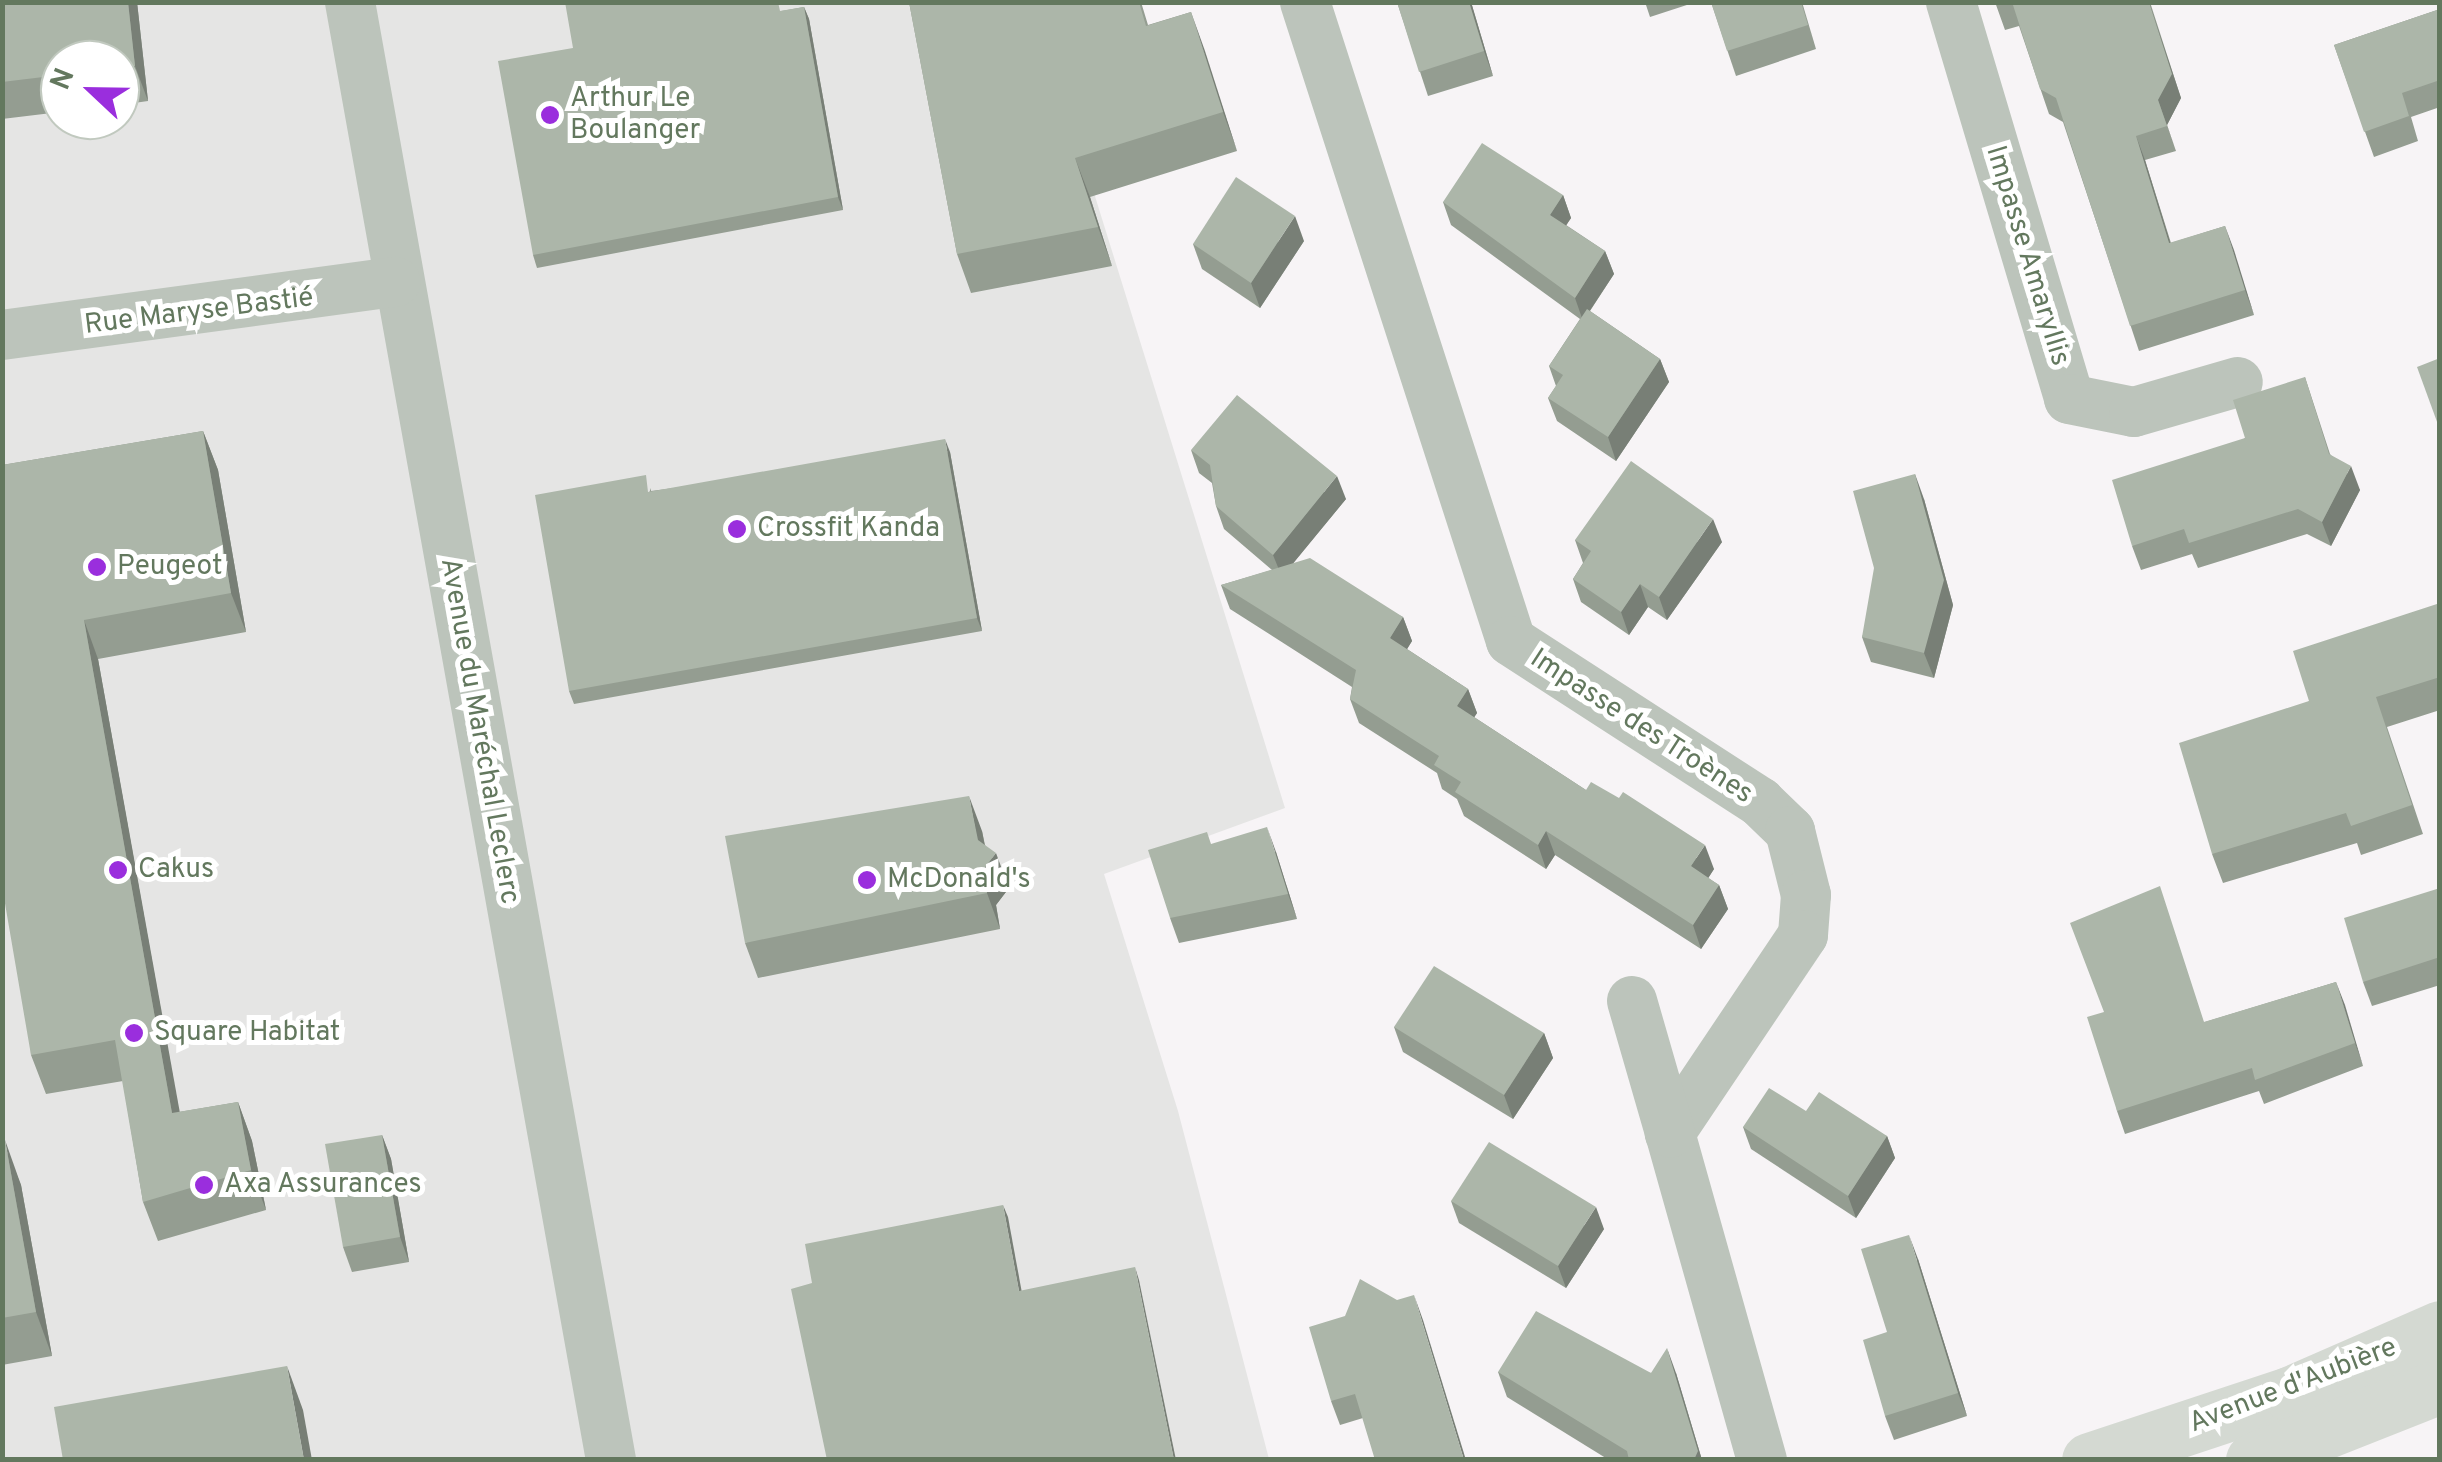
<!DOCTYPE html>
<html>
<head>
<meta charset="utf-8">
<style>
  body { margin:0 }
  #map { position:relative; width:2442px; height:1462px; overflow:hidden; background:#f7f4f6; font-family:Overpass,sans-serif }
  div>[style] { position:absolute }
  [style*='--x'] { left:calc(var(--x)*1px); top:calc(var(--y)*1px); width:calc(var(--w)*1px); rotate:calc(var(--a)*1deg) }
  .built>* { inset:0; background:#e5e5e4 }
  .street>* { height:50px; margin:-25px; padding:0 25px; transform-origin:25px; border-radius:25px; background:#bcc4bb }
  .secondary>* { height:55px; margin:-27.5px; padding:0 27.5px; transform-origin:27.5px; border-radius:27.5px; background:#d4d9d2 }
  .wall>* { inset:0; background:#949d91 }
  .shaded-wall>* { inset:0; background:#787f76 }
  .building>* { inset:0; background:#acb6a9 }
  .dots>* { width:28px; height:28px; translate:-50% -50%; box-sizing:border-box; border:5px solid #fff; border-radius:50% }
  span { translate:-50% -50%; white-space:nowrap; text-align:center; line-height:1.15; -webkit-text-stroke:10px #fff; paint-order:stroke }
  .poi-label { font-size:28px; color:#63785e }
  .left { translate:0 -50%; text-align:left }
  .street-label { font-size:28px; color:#63785e }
  .frame { position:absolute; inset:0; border:5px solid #63785e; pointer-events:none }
  .north { position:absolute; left:40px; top:40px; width:100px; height:100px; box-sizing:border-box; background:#fff; border:2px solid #c1c9bf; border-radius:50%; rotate:292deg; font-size:28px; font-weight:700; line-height:40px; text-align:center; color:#63785e }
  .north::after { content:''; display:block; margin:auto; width:35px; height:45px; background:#9a2edd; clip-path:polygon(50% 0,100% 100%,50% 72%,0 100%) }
</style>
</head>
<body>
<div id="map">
  <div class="built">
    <i style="clip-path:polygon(evenodd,3px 3px,1035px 3px,1285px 808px,1104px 874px,1178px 1111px,1269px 1459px,3px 1460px,3px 3px,60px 60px,120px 60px,120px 120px,60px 120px,60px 60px)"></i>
  </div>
  <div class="street">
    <i style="--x:350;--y:2;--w:1481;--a:79.85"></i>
    <i style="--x:1305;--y:2;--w:671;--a:72.13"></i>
    <i style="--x:1511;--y:641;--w:297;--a:32.9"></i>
    <i style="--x:1760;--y:802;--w:42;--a:44"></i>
    <i style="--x:1790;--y:831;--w:66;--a:76"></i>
    <i style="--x:1806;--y:895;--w:40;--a:94.3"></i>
    <i style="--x:1803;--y:935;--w:239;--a:123.9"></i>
    <i style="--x:1670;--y:1133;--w:340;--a:74.3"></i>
    <i style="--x:1951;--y:2;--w:414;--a:73.4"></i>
    <i style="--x:2069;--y:399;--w:66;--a:11.3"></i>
    <i style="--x:2134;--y:412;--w:108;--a:-16.1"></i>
    <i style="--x:2;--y:335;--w:397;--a:-7.7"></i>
    <i style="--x:1632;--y:1001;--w:137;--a:73.9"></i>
  </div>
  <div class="secondary">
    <i style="--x:2089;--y:1460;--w:211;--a:-18.3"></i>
    <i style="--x:2289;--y:1394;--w:165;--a:-23.6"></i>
    <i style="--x:2253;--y:1460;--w:201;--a:-21.6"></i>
  </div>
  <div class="wall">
    <i style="clip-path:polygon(2px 2px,137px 2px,148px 101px,120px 105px,120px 60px,60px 60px,60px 112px,2px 119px)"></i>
    <i style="clip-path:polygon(909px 2px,1141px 2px,1148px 25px,1191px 12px,1237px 151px,1090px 197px,1112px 266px,971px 293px,957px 254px)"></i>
    <i style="clip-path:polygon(1397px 2px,1471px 2px,1493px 76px,1428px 96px)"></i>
    <i style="clip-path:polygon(1645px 2px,1696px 2px,1650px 17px)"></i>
    <i style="clip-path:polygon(1711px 2px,1802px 2px,1816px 49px,1736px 76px)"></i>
    <i style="clip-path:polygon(1995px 2px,2150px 2px,2181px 98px,2167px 125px,2176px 151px,2145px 160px,2171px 243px,2225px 226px,2254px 315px,2139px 351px,2063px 122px,2049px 114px,2019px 26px,2005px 30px)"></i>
    <i style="clip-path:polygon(804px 7px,809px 19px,843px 210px,537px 268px,533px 255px,573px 48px)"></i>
    <i style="clip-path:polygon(2440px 9px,2440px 107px,2411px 117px,2418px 141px,2374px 157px,2334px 45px)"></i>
    <i style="clip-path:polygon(1563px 195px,1571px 218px,1566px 225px,1605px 251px,1614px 274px,1590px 311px,1660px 359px,1669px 382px,1616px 461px,1557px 421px,1548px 398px,1556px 386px,1549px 366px,1580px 319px,1451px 225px,1443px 202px)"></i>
    <i style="clip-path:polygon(1304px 241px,1260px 308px,1202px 269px,1193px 244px)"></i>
    <i style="clip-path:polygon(2305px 377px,2330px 454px,2360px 490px,2331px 546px,2307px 534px,2198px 568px,2192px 554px,2141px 570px,2132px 546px,2245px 438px)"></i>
    <i style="clip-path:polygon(203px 431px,218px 470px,246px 632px,98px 659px,179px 1112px,238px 1102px,252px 1141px,266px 1210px,158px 1241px,143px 1202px,123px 1081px,46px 1094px,31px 1055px,2px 465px)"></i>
    <i style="clip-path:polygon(1191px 450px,1346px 499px,1293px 563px,1403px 617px,1412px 641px,1407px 649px,1468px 689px,1477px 713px,1474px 717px,1586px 790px,1714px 869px,1708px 878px,1719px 885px,1728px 909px,1701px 949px,1555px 855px,1546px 869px,1464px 816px,1457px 799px,1442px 789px,1437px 773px,1359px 723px,1350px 699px,1352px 687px,1230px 609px,1221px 585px,1272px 570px,1224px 529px,1216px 506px,1212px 483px,1199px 473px)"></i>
    <i style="clip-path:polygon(950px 452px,982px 631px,574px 704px,569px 691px,651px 488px,651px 491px)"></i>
    <i style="clip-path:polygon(1924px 499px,1953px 605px,1934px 678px,1871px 662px,1862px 637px)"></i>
    <i style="clip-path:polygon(1575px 540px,1722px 542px,1667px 620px,1648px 607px,1629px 635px,1581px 602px,1573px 579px,1583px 563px)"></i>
    <i style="clip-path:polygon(2440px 603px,2440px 710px,2387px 727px,2423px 834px,2361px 855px,2357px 843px,2223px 883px,2212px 854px,2309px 701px)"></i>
    <i style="clip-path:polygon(982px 831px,985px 845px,1009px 888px,996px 905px,1000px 929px,758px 978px,745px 943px)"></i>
    <i style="clip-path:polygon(1211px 844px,1276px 852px,1297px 919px,1179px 943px,1170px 918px)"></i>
    <i style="clip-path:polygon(2440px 888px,2440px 985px,2372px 1006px,2363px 982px)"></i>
    <i style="clip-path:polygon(2336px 982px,2363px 1066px,2264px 1104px,2259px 1091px,2125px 1134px,2117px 1111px,2104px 1012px,2205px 1022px)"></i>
    <i style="clip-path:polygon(1394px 1027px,1544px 1033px,1553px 1058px,1513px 1119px,1403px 1052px)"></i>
    <i style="clip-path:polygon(1806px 1111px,1887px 1136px,1895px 1158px,1856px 1218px,1751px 1149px,1743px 1127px)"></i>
    <i style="clip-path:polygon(382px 1135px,391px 1159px,409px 1262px,352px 1272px,343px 1247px)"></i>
    <i style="clip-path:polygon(2px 1141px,21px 1185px,52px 1356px,2px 1365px)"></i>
    <i style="clip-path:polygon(1451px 1201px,1604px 1229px,1566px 1288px,1459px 1223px)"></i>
    <i style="clip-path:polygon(1918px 1259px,1967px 1416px,1894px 1440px,1885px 1416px,1887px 1332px)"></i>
    <i style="clip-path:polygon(1423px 1320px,1363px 1418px,1340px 1425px,1331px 1401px)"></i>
    <i style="clip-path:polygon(1498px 1372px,1676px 1373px,1702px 1460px,1609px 1460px,1507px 1397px)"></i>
  </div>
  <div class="shaded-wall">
    <i style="clip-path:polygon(128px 2px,137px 2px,148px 101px,135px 66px)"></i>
    <i style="clip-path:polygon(1469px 2px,1471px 2px,1493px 76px,1484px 51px)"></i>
    <i style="clip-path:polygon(2149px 2px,2181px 98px,2167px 125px,2176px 151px,2158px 100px)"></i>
    <i style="clip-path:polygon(804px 7px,809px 19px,843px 210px,838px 197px)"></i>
    <i style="clip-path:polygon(1191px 12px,1205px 51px,1237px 151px,1223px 112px)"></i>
    <i style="clip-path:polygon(2136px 136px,2145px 160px,2178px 268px,2169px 243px)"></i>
    <i style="clip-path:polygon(1075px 158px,1090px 197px,1112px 266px,1098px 227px)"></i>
    <i style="clip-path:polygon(1563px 195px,1571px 218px,1558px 238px,1550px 215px)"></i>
    <i style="clip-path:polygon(1295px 216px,1304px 241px,1260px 308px,1251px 283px)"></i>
    <i style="clip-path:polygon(2225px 226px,2234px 250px,2254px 315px,2245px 290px)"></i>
    <i style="clip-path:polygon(1605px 251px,1614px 274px,1583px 321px,1575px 298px)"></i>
    <i style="clip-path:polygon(1660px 359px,1669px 382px,1616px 461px,1608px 437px)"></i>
    <i style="clip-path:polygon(203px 431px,218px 470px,246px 632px,231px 593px)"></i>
    <i style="clip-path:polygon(945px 439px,950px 452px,982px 631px,977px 618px)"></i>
    <i style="clip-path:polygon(2351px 466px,2360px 490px,2331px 546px,2322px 522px)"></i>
    <i style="clip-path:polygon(1915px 474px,1924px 499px,1953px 605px,1934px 678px,1924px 653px)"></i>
    <i style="clip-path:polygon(1337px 476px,1346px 499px,1282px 577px,1273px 555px)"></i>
    <i style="clip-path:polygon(1713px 519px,1722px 542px,1667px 620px,1659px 597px)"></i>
    <i style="clip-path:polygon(1640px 584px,1648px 607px,1629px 635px,1621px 612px)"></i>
    <i style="clip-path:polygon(1403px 617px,1412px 641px,1399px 662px,1390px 638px)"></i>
    <i style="clip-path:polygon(84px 620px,98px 659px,187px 1152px,172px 1113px)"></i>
    <i style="clip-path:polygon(1468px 689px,1477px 713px,1466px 730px,1457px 706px)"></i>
    <i style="clip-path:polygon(969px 796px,982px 831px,988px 863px,996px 853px,1009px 888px,996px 905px,1000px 929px,987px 893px)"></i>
    <i style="clip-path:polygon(1267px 827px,1276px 852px,1297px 919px,1288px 894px)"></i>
    <i style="clip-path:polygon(1546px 831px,1555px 855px,1546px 869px,1538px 845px)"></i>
    <i style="clip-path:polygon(1705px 845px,1714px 869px,1700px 891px,1691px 866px)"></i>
    <i style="clip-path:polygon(1719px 885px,1728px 909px,1701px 949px,1693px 925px)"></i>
    <i style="clip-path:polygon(2336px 982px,2345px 1005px,2363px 1066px,2355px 1043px)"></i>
    <i style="clip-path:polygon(1544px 1033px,1553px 1058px,1513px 1119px,1504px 1095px)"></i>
    <i style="clip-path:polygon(238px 1102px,252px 1141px,266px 1210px,251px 1170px)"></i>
    <i style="clip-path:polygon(382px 1135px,391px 1159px,409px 1262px,400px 1237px)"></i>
    <i style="clip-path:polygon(1887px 1136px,1895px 1158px,1856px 1218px,1848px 1196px)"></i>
    <i style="clip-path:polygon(5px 1140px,21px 1185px,52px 1356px,36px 1312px)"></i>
    <i style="clip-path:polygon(1003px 1205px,1008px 1217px,1024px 1304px,1019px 1291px)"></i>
    <i style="clip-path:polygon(1596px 1207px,1604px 1229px,1566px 1288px,1558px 1266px)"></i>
    <i style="clip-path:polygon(1909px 1235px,1918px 1259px,1967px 1416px,1958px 1393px)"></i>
    <i style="clip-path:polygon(1135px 1267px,1139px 1280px,1176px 1460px,1174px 1460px)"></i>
    <i style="clip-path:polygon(1414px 1295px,1423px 1320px,1466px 1460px,1464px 1460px)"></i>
    <i style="clip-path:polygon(1667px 1348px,1676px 1373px,1702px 1460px,1694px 1460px)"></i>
    <i style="clip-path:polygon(287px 1366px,303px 1410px,312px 1460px,304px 1460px)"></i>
  </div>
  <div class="building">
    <i style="clip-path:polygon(2px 2px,128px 2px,135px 66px,120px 68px,120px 60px,60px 60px,60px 75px,2px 82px)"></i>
    <i style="clip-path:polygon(565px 2px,778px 2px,780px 11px,804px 7px,838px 197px,533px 255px,498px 61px,573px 48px)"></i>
    <i style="clip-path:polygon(909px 2px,1139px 2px,1146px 26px,1191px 12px,1223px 112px,1075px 158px,1098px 227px,957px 254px)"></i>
    <i style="clip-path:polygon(1397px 2px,1469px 2px,1484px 51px,1419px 72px)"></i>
    <i style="clip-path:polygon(1711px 2px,1801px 2px,1808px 25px,1727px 51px)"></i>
    <i style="clip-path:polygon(2012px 2px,2149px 2px,2172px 74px,2158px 100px,2167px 126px,2136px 136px,2169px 243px,2225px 226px,2245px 290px,2130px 326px,2056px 98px,2040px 89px)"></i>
    <i style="clip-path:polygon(2440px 9px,2440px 80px,2402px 93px,2409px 116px,2364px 132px,2334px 45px)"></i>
    <i style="clip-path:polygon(1482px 143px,1563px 195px,1550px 215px,1605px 251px,1575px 298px,1443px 202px)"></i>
    <i style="clip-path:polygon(1236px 177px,1295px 216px,1251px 283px,1193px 244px)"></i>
    <i style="clip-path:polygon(1587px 309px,1660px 359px,1608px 437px,1548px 398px,1563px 375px,1549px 366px)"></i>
    <i style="clip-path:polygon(2440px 358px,2440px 430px,2417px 367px)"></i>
    <i style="clip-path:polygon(2305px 377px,2329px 454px,2351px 466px,2322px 522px,2298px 509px,2189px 543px,2184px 529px,2132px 546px,2112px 480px,2245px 438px,2233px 400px)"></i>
    <i style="clip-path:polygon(1237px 395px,1337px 476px,1273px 555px,1216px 506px,1210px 465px,1191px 450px)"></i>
    <i style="clip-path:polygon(203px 431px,231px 593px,84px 620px,172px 1113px,238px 1102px,251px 1170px,143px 1202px,115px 1040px,31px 1055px,2px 886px,2px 465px)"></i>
    <i style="clip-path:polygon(945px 439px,977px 618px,569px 691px,535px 495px,646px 475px,648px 492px)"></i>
    <i style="clip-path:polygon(1631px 461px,1713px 519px,1659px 597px,1640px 584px,1621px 612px,1573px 579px,1591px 551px,1575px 540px)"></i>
    <i style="clip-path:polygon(1915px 474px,1944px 580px,1924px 653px,1862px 637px,1874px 568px,1853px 491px)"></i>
    <i style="clip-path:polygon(1310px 558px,1403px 617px,1390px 638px,1468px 689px,1457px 706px,1586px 790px,1591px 782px,1619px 798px,1623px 792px,1705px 845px,1691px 866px,1719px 885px,1693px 925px,1546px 831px,1538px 845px,1455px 792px,1461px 782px,1434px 765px,1439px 756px,1350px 699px,1356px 670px,1221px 585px)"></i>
    <i style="clip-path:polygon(2440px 603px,2440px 677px,2376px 697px,2412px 805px,2351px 826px,2346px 813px,2212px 854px,2179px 743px,2309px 701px,2293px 651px)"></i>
    <i style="clip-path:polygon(969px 796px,978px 840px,996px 853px,983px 870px,987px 893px,745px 943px,725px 836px)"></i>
    <i style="clip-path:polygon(1267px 827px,1288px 894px,1170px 918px,1148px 850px,1207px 832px,1211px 844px)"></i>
    <i style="clip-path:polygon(2160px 886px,2204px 1022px,2336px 982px,2355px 1043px,2255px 1080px,2252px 1068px,2117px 1111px,2087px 1017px,2104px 1012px,2070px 923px)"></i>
    <i style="clip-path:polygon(2440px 888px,2440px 957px,2363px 982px,2344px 918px)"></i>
    <i style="clip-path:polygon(1434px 966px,1544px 1033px,1504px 1095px,1394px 1027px)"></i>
    <i style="clip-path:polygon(1769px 1088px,1806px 1111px,1819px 1092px,1887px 1136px,1848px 1196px,1743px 1127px)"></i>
    <i style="clip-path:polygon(382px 1135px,400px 1237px,343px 1247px,325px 1144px)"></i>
    <i style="clip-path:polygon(5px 1140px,36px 1312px,2px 1318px,2px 1141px)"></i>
    <i style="clip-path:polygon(1489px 1142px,1596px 1207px,1558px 1266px,1451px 1201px)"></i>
    <i style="clip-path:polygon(1003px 1205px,1019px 1291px,1135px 1267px,1174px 1460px,827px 1460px,791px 1289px,812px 1283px,805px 1244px)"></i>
    <i style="clip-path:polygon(1909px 1235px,1958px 1393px,1885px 1416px,1863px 1340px,1887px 1332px,1861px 1249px)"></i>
    <i style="clip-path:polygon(1360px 1279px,1397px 1300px,1414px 1295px,1464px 1460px,1375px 1460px,1355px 1394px,1331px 1401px,1309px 1327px,1345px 1316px)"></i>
    <i style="clip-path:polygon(1536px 1311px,1651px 1373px,1667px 1348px,1698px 1451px,1694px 1460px,1629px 1460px,1627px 1451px,1498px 1372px)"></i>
    <i style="clip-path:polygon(287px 1366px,304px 1460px,63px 1460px,54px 1407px)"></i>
  </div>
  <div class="dots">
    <i style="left:550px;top:115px;background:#9a2edd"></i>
    <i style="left:737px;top:529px;background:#9a2edd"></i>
    <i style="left:97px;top:567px;background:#9a2edd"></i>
    <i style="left:118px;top:870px;background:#9a2edd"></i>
    <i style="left:867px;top:880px;background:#9a2edd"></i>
    <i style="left:134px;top:1033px;background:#9a2edd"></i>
    <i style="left:204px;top:1185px;background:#9a2edd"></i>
  </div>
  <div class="poi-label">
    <span class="left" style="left:570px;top:115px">Arthur Le<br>Boulanger</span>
    <span class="left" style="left:757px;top:529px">Crossfit Kanda</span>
    <span class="left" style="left:117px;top:567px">Peugeot</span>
    <span class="left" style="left:138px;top:870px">Cakus</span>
    <span class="left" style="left:887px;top:880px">McDonald's</span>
    <span class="left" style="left:154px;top:1033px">Square Habitat</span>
    <span class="left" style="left:224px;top:1185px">Axa Assurances</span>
  </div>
  <div class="street-label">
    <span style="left:2027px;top:256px;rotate:73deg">Impasse Amaryllis</span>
    <span style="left:199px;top:312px;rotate:-7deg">Rue Maryse Bastié</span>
    <span style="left:1641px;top:727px;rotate:33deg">Impasse des Troènes</span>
    <span style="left:479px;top:731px;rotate:80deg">Avenue du Maréchal Leclerc</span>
    <span style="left:2293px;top:1386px;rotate:-21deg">Avenue d'Aubière</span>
  </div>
  <div class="frame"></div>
  <div class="north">N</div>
</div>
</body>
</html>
